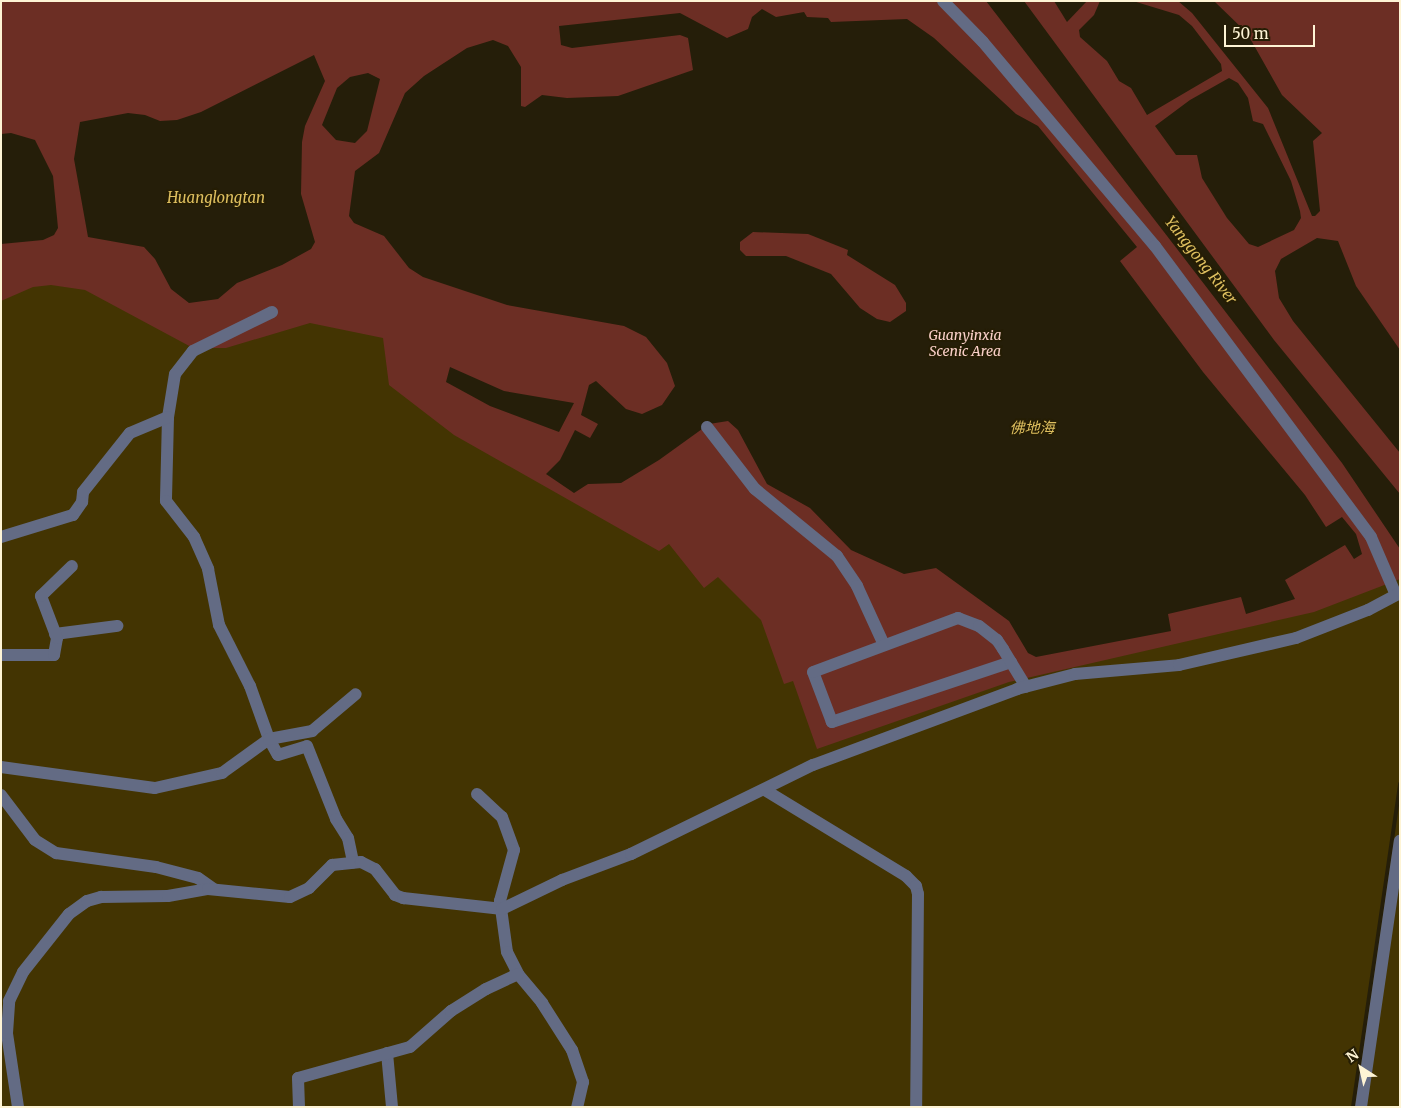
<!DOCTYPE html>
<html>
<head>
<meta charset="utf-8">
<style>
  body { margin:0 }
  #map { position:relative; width:1401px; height:1108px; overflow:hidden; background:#433402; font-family:Merriweather,"Noto Sans SC",serif }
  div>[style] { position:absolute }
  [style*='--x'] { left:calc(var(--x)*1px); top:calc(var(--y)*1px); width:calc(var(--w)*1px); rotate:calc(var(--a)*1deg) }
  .green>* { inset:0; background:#6c2e24 }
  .water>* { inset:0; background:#251e09 }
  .stream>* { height:4px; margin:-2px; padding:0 2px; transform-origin:2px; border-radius:2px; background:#251e09 }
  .minor>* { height:12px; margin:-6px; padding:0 6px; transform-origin:6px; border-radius:6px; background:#636b84 }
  span { translate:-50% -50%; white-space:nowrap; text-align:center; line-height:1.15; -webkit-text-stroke:4px #251d04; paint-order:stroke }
  .park-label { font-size:14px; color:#fad0c8; font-style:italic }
  .water-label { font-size:15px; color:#debf5f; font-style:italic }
  .frame { position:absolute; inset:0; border:2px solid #fef4d5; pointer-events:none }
  .north { position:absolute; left:1336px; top:1043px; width:50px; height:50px; -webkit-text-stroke:4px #251d04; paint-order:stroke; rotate:325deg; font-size:14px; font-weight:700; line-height:20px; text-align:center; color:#fef4d5 }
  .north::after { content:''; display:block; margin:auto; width:18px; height:22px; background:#fef4d5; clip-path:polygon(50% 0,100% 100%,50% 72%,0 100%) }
  .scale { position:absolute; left:1224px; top:25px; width:91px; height:22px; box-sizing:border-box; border:2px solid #fef4d5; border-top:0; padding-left:6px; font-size:15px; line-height:18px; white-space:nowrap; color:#fef4d5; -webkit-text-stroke:4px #251d04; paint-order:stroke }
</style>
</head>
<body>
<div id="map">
  <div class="green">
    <i style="clip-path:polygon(1px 1px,1400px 1px,1400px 579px,1314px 612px,1009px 682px,817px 749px,793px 681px,784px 684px,761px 620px,718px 577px,704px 588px,669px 544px,659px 551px,454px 435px,389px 385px,383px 338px,310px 323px,226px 348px,193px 348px,85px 290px,51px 285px,33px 287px,1px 301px)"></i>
  </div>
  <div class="water">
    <i style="clip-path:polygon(986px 1px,1024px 1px,1274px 340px,1400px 494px,1400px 549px,1342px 463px)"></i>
    <i style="clip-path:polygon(1054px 1px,1087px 1px,1067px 22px)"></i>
    <i style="clip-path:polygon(1100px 1px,1133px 1px,1179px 15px,1192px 26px,1221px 64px,1222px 71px,1147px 115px,1131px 88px,1119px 81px,1107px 61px,1080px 37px,1079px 30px,1094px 15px)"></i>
    <i style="clip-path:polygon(1178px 1px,1214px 1px,1247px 33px,1282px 95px,1322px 133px,1313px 141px,1320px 211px,1315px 216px,1312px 216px,1268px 108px,1192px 13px)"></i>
    <i style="clip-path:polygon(evenodd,762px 9px,776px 17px,804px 12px,807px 17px,828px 18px,831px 22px,907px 19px,934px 38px,1016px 114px,1038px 126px,1137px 247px,1120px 261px,1203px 372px,1305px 495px,1326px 527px,1342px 517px,1356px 534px,1362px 554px,1354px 559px,1345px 545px,1285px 580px,1295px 599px,1246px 614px,1241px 597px,1168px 614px,1171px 631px,1036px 657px,1028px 653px,1009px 621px,936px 568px,904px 574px,851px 550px,810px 508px,767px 484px,738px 430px,728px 421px,709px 424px,659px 460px,621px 483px,588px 484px,574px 493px,546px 474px,560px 460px,575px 430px,590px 438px,598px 424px,581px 415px,589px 385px,596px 381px,626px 409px,642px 414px,662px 405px,675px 386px,667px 363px,646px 337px,624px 326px,507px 305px,423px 277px,409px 268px,384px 236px,354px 223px,349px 216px,355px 171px,379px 153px,405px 93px,424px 76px,467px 48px,493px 40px,508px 46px,521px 67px,521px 106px,525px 107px,542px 95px,567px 98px,618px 96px,693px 70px,688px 38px,680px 35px,572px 48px,561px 45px,559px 26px,680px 13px,727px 38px,748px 29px,752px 17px,762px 9px,753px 232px,808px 234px,848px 250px,847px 255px,895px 285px,906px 303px,906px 311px,890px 322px,877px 319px,860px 308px,831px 274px,786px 256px,746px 256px,740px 250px,740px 242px,753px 232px)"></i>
    <i style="clip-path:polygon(314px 55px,325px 81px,305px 126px,302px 142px,301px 194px,315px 242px,311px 249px,282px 265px,237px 283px,218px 299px,189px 303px,171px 289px,155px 259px,144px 247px,88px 237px,74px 159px,80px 122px,128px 113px,145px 115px,160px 121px,177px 120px,201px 112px)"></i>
    <i style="clip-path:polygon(368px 73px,380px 79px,367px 131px,355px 143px,336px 140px,322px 125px,337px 88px,350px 77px)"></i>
    <i style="clip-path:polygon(1229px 78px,1238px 83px,1248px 98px,1253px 121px,1263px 124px,1291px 181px,1300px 211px,1301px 218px,1294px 230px,1258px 247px,1249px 244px,1227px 218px,1202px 178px,1197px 155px,1176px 155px,1155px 126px,1190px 100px)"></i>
    <i style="clip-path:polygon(11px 133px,35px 140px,53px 176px,58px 228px,54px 235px,43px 240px,1px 244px,1px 134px)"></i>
    <i style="clip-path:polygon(1317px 238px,1338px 241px,1356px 286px,1400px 350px,1400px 453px,1293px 321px,1279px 298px,1275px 271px,1281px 259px)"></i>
    <i style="clip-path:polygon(450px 367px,504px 391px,574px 403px,559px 432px,490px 406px,446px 382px)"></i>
  </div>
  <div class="stream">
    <i style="--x:1353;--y:1107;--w:327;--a:-81.7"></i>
  </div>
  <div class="minor">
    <i style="--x:943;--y:1;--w:57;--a:45.7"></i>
    <i style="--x:983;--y:42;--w:267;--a:49.9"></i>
    <i style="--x:1155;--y:246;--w:362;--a:53.4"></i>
    <i style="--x:1371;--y:537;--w:63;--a:66.7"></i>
    <i style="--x:272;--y:312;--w:88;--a:153.7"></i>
    <i style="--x:193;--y:351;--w:29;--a:128"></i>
    <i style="--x:175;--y:374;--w:44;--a:99.2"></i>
    <i style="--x:168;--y:417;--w:84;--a:91.4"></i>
    <i style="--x:166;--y:501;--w:46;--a:52.1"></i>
    <i style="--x:194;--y:537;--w:35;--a:66"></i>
    <i style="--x:208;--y:569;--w:57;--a:78.9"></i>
    <i style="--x:219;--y:625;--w:68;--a:63.1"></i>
    <i style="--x:250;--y:686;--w:56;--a:70.3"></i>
    <i style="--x:269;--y:739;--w:18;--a:61"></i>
    <i style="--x:278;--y:755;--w:30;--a:-17"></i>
    <i style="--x:307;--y:746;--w:79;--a:68.3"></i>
    <i style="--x:336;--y:819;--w:22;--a:58"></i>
    <i style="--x:348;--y:838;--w:25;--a:78"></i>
    <i style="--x:707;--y:427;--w:78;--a:52.3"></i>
    <i style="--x:755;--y:489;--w:106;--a:39.3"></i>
    <i style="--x:837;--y:556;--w:36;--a:56"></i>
    <i style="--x:857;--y:586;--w:65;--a:65.4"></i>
    <i style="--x:1;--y:537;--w:75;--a:-17"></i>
    <i style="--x:73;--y:515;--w:16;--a:-55"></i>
    <i style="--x:82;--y:502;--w:10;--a:-84"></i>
    <i style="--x:83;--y:492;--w:75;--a:-51.5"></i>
    <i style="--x:130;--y:433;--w:41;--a:-22.8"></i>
    <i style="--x:55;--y:634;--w:63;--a:-7.4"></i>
    <i style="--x:1;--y:655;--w:53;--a:0"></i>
    <i style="--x:54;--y:655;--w:17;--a:-80"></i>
    <i style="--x:57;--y:638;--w:45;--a:-110.9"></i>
    <i style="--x:41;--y:596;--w:43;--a:-44.1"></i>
    <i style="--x:1011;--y:662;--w:189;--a:161.5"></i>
    <i style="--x:832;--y:722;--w:53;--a:-110.8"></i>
    <i style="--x:813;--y:672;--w:155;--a:-20.4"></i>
    <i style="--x:958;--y:618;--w:22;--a:21"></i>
    <i style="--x:979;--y:626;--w:23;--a:38"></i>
    <i style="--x:997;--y:640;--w:11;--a:56"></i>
    <i style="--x:1003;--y:649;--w:44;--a:58.8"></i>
    <i style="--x:1;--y:767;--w:155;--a:7.8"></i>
    <i style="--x:155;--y:788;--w:69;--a:-12.6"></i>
    <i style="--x:222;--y:773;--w:58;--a:-35.9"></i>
    <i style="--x:269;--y:739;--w:44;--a:-10.5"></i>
    <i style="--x:312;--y:731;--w:57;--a:-40.1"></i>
    <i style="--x:765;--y:790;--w:165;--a:31.4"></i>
    <i style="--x:906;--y:876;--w:14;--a:45"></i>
    <i style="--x:916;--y:886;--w:8;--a:76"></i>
    <i style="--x:918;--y:894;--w:213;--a:90.5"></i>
    <i style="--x:477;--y:794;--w:34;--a:43"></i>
    <i style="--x:502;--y:817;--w:35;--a:70"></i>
    <i style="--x:514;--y:850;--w:53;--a:105.4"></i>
    <i style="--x:500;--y:901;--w:51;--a:82.2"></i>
    <i style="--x:507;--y:952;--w:25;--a:63"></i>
    <i style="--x:518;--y:974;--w:38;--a:50"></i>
    <i style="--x:542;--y:1003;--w:56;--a:57.4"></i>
    <i style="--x:572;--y:1050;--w:34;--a:71"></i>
    <i style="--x:583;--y:1082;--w:26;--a:103"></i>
    <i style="--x:1;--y:795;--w:56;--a:52.9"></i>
    <i style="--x:35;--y:840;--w:25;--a:32"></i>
    <i style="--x:56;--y:853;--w:101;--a:8"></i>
    <i style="--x:156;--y:867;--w:43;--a:14.7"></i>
    <i style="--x:198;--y:878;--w:19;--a:35"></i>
    <i style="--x:387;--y:1053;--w:54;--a:84.7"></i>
    <i style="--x:18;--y:1107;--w:75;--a:-98.5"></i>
    <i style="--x:7;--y:1033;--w:32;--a:-86"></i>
    <i style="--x:9;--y:1001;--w:32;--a:-64"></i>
    <i style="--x:23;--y:972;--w:74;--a:-51.6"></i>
    <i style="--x:69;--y:914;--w:22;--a:-36"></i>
    <i style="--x:87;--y:901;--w:15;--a:-16"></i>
    <i style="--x:101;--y:897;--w:67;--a:-0.9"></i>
    <i style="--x:168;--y:896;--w:41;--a:-9.9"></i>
    <i style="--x:208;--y:889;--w:82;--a:5.6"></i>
    <i style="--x:290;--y:897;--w:21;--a:-25"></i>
    <i style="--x:309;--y:888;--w:33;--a:-45"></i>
    <i style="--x:332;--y:865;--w:29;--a:-6"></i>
    <i style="--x:361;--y:862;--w:16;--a:27"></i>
    <i style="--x:375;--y:869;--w:33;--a:52"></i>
    <i style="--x:395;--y:895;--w:9;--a:21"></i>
    <i style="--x:403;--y:898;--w:100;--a:6.3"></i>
    <i style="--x:502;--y:909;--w:67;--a:-25.8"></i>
    <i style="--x:562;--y:880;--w:74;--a:-20.6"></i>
    <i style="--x:631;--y:854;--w:203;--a:-26.1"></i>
    <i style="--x:813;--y:765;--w:218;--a:-20.4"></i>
    <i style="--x:1017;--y:689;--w:60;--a:-14.5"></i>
    <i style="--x:1075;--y:674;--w:104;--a:-4.9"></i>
    <i style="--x:1179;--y:665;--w:120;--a:-13"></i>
    <i style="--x:1296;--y:638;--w:77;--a:-21.3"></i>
    <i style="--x:1368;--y:610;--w:36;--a:-28"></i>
    <i style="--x:299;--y:1107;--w:29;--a:-92"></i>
    <i style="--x:298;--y:1078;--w:116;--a:-15.5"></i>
    <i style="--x:410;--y:1047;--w:55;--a:-41.3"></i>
    <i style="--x:451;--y:1011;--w:41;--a:-32.2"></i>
    <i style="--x:486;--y:989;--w:35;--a:-25"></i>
    <i style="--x:1361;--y:1107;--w:269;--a:-81.7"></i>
  </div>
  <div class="park-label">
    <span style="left:965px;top:343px">Guanyinxia<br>Scenic Area</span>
  </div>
  <div class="water-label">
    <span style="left:216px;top:198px">Huanglongtan</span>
    <span style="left:1201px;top:260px;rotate:52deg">Yanggong River</span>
    <span style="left:1032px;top:428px">佛地海</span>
  </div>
  <div class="frame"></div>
  <div class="north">N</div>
  <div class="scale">50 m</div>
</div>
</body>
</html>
